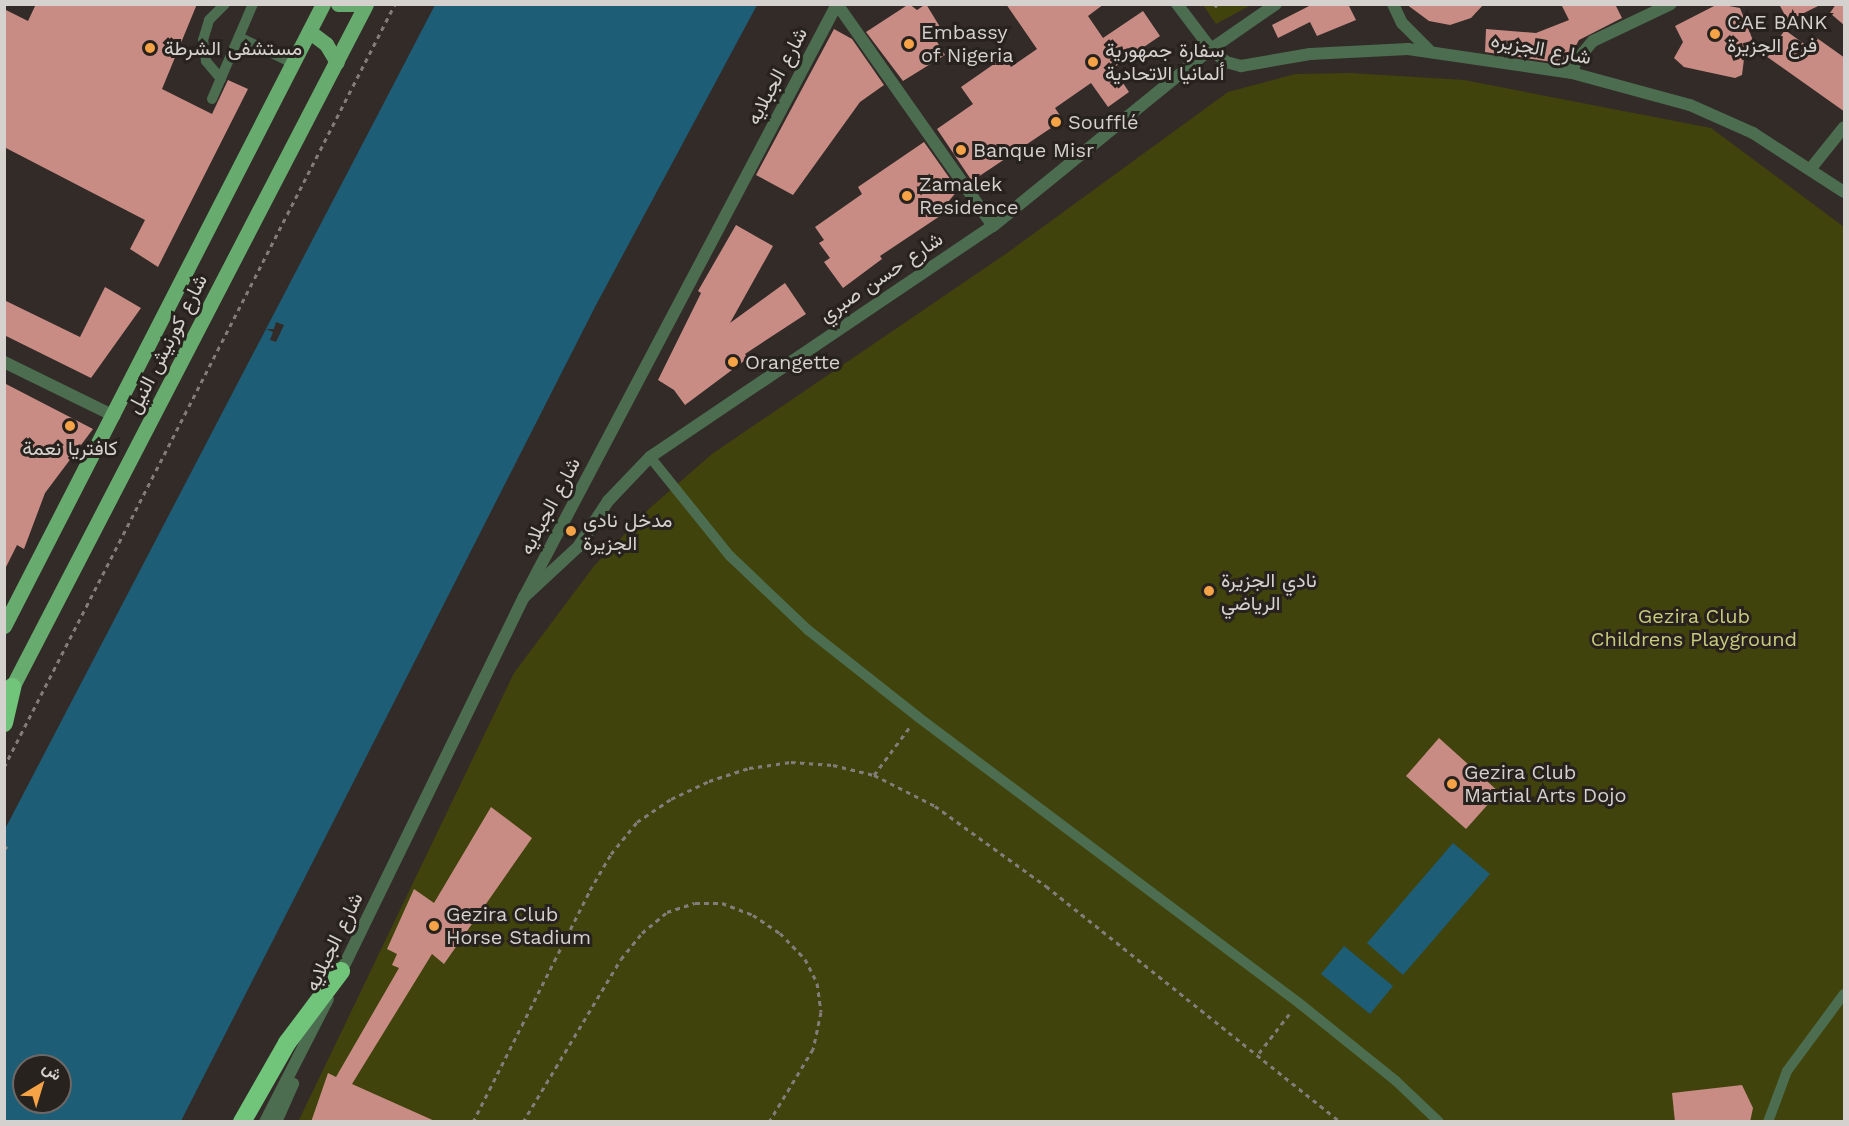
<!DOCTYPE html>
<html>
<head>
<meta charset="utf-8">
<style>
  body { margin:0 }
  #map { position:relative; width:1849px; height:1126px; overflow:hidden; background:#322b28; font-family:"Work Sans",Vazirmatn,sans-serif }
  div>[style] { position:absolute }
  [style*='--x'] { left:calc(var(--x)*1px); top:calc(var(--y)*1px); width:calc(var(--w)*1px); rotate:calc(var(--a)*1deg) }
  .green>* { inset:0; background:#41430c }
  .water>* { inset:0; background:#1e5d76 }
  .pier>* { inset:0; background:#322b28 }
  .building>* { inset:0; background:#c88c84 }
  .path>* { height:3px; margin-top:-1.5px; transform-origin:0; background:repeating-linear-gradient(90deg,#827d7a 0 4.5px,transparent 0 9px) }
  .service>* { height:10px; margin:-5px; padding:0 5px; transform-origin:5px; border-radius:5px; background:#4c6d4f }
  .minor>* { height:12px; margin:-6px; padding:0 6px; transform-origin:6px; border-radius:6px; background:#4c6d4f }
  .tertiary>* { height:12px; margin:-6px; padding:0 6px; transform-origin:6px; border-radius:6px; background:#4c6d4f }
  .primary>* { height:15px; margin:-7.5px; padding:0 7.5px; transform-origin:7.5px; border-radius:7.5px; background:#67ac6e }
  .motorway>* { height:18px; margin:-9px; padding:0 9px; transform-origin:9px; border-radius:9px; background:#70c57a }
  .dots>* { width:16px; height:16px; translate:-50% -50%; box-sizing:border-box; border:3px solid #28221e; border-radius:50% }
  span { translate:-50% -50%; white-space:nowrap; text-align:center; line-height:1.15; -webkit-text-stroke:6px #28221e; paint-order:stroke }
  .poi-label { font-size:20px; color:#d5d1cf }
  .left { translate:0 -50%; text-align:left }
  .street-label { font-size:20px; color:#d5d1cf }
  .park-label { font-size:20px; color:#c6cc7b }
  .frame { position:absolute; inset:0; border:6px solid #d5d1cf; pointer-events:none }
  .north { position:absolute; left:12px; top:1054px; width:60px; height:60px; box-sizing:border-box; background:#28221e; border:2px solid #6d6865; border-radius:50%; rotate:38deg; font-size:16px; font-weight:700; line-height:24px; text-align:center; color:#d5d1cf }
  .north::after { content:''; display:block; margin:auto; width:21px; height:27px; background:#f5a346; clip-path:polygon(50% 0,100% 100%,50% 72%,0 100%) }
</style>
</head>
<body>
<div id="map">
  <div class="green">
    <i style="clip-path:polygon(1203px 5px,1251px 5px,1216px 24px)"></i>
    <i style="clip-path:polygon(1351px 73px,1464px 80px,1711px 128px,1844px 227px,1844px 1121px,298px 1122px,514px 673px,594px 566px,650px 508px,712px 454px,1010px 251px,1228px 92px,1295px 74px)"></i>
  </div>
  <div class="water">
    <i style="clip-path:polygon(evenodd,435px 5px,757px 5px,596px 305px,181px 1121px,5px 1121px,4px 831px,435px 5px,24px 1066px,60px 1066px,60px 1102px,24px 1102px,24px 1066px)"></i>
    <i style="clip-path:polygon(1453px 843px,1490px 874px,1403px 975px,1367px 943px)"></i>
    <i style="clip-path:polygon(1344px 946px,1393px 986px,1370px 1014px,1321px 974px)"></i>
  </div>
  <div class="pier">
    <i style="clip-path:polygon(276px 322px,284px 325px,276px 342px,270px 340px,273px 332px,266px 329px,274px 329px)"></i>
  </div>
  <div class="building">
    <i style="clip-path:polygon(36px 4px,197px 4px,162px 89px,212px 114px,228px 80px,248px 89px,158px 267px,130px 249px,145px 220px,4px 147px,4px 9px,28px 21px)"></i>
    <i style="clip-path:polygon(909px 4px,917px 10px,926px 4px,940px 27px,931px 32px,945px 55px,903px 81px,866px 32px)"></i>
    <i style="clip-path:polygon(1006px 4px,1104px 4px,1088px 16px,1103px 38px,1143px 11px,1160px 36px,1113px 68px,1129px 92px,1108px 107px,1091px 83px,1055px 108px,1063px 120px,972px 181px,937px 129px,973px 104px,961px 87px,1004px 57px,1011px 67px,1037px 49px)"></i>
    <i style="clip-path:polygon(1313px 4px,1348px 4px,1356px 20px,1317px 36px,1310px 22px,1278px 38px,1272px 25px)"></i>
    <i style="clip-path:polygon(1406px 4px,1484px 4px,1471px 18px,1450px 25px,1429px 21px)"></i>
    <i style="clip-path:polygon(1561px 4px,1615px 4px,1622px 18px,1579px 40px,1566px 64px,1485px 52px,1486px 29px,1536px 33px,1569px 20px)"></i>
    <i style="clip-path:polygon(1718px 4px,1740px 8px,1758px 53px,1744px 59px,1742px 75px,1735px 78px,1684px 67px,1674px 58px,1683px 42px,1675px 26px)"></i>
    <i style="clip-path:polygon(1779px 4px,1822px 4px,1788px 21px)"></i>
    <i style="clip-path:polygon(1836px 4px,1845px 4px,1845px 26px,1830px 13px)"></i>
    <i style="clip-path:polygon(834px 29px,852px 39px,884px 85px,860px 102px,793px 195px,756px 175px)"></i>
    <i style="clip-path:polygon(1785px 30px,1807px 46px,1814px 36px,1845px 58px,1845px 112px,1766px 56px)"></i>
    <i style="clip-path:polygon(924px 142px,958px 190px,948px 202px,952px 208px,880px 256px,882px 259px,843px 288px,824px 262px,830px 258px,819px 243px,824px 240px,815px 227px,862px 194px,858px 187px)"></i>
    <i style="clip-path:polygon(736px 225px,773px 246px,730px 323px,785px 283px,806px 314px,745px 354px,748px 358px,685px 405px,674px 390px,658px 380px,701px 293px,698px 291px)"></i>
    <i style="clip-path:polygon(105px 287px,141px 308px,91px 378px,4px 335px,4px 300px,80px 337px)"></i>
    <i style="clip-path:polygon(4px 383px,93px 429px,45px 493px,24px 549px,17px 545px,4px 571px)"></i>
    <i style="clip-path:polygon(1439px 738px,1499px 792px,1466px 829px,1406px 776px)"></i>
    <i style="clip-path:polygon(491px 807px,532px 838px,444px 964px,432px 954px,352px 1084px,437px 1122px,311px 1122px,328px 1073px,336px 1077px,399px 968px,392px 965px,397px 954px,387px 949px,414px 889px,434px 903px)"></i>
    <i style="clip-path:polygon(1742px 1085px,1753px 1108px,1750px 1122px,1675px 1122px,1672px 1093px)"></i>
  </div>
  <div class="path">
    <i style="--x:1215;--y:7;--w:4;--a:-56"></i>
    <i style="--x:4;--y:767;--w:857;--a:-62.87"></i>
    <i style="--x:874;--y:775;--w:59;--a:-53.3"></i>
    <i style="--x:4;--y:846;--w:4;--a:34"></i>
    <i style="--x:1259;--y:1053;--w:51;--a:-52.2"></i>
    <i style="--x:473;--y:1122;--w:260;--a:-63.2"></i>
    <i style="--x:590;--y:890;--w:42;--a:-59.7"></i>
    <i style="--x:611;--y:854;--w:41;--a:-50.9"></i>
    <i style="--x:637;--y:822;--w:41;--a:-34.1"></i>
    <i style="--x:671;--y:799;--w:42;--a:-25.3"></i>
    <i style="--x:709;--y:781;--w:42;--a:-18"></i>
    <i style="--x:749;--y:768;--w:42;--a:-8.1"></i>
    <i style="--x:791;--y:762;--w:42;--a:4.1"></i>
    <i style="--x:833;--y:765;--w:42;--a:13.7"></i>
    <i style="--x:874;--y:775;--w:68;--a:26.9"></i>
    <i style="--x:935;--y:806;--w:137;--a:35.8"></i>
    <i style="--x:1046;--y:886;--w:378;--a:38.7"></i>
    <i style="--x:523;--y:1122;--w:190;--a:-59"></i>
    <i style="--x:621;--y:959;--w:33;--a:-51"></i>
    <i style="--x:642;--y:933;--w:33;--a:-40"></i>
    <i style="--x:667;--y:912;--w:29;--a:-18"></i>
    <i style="--x:695;--y:903;--w:27;--a:0"></i>
    <i style="--x:722;--y:903;--w:33;--a:21"></i>
    <i style="--x:753;--y:915;--w:32;--a:34"></i>
    <i style="--x:780;--y:933;--w:36;--a:46"></i>
    <i style="--x:805;--y:959;--w:27;--a:63"></i>
    <i style="--x:817;--y:983;--w:29;--a:82"></i>
    <i style="--x:821;--y:1012;--w:38;--a:102"></i>
    <i style="--x:813;--y:1049;--w:85;--a:121.1"></i>
  </div>
  <div class="service">
    <i style="--x:239;--y:37;--w:61;--a:26.1"></i>
    <i style="--x:221;--y:79;--w:23;--a:-130"></i>
    <i style="--x:206;--y:61;--w:21;--a:-98"></i>
    <i style="--x:203;--y:40;--w:21;--a:-73"></i>
    <i style="--x:209;--y:20;--w:23;--a:-45"></i>
    <i style="--x:212;--y:99;--w:103;--a:-66.7"></i>
    <i style="--x:650;--y:457;--w:127;--a:51.1"></i>
    <i style="--x:730;--y:556;--w:108;--a:43.5"></i>
    <i style="--x:808;--y:630;--w:140;--a:38.3"></i>
    <i style="--x:918;--y:717;--w:476;--a:36.9"></i>
    <i style="--x:1299;--y:1003;--w:124;--a:38.8"></i>
    <i style="--x:1396;--y:1081;--w:59;--a:43.6"></i>
    <i style="--x:1768;--y:1122;--w:54;--a:-69.6"></i>
    <i style="--x:1787;--y:1071;--w:96;--a:-53.5"></i>
  </div>
  <div class="minor">
    <i style="--x:837;--y:4;--w:271;--a:54.9"></i>
    <i style="--x:1177;--y:4;--w:56;--a:52.9"></i>
    <i style="--x:1211;--y:49;--w:79;--a:-34.7"></i>
    <i style="--x:1572;--y:73;--w:13;--a:-72"></i>
    <i style="--x:1576;--y:61;--w:26;--a:-50"></i>
    <i style="--x:1593;--y:41;--w:86;--a:-25.4"></i>
    <i style="--x:1812;--y:167;--w:51;--a:-51.3"></i>
    <i style="--x:4;--y:362;--w:123;--a:26.1"></i>
  </div>
  <div class="tertiary">
    <i style="--x:1393;--y:4;--w:21;--a:65"></i>
    <i style="--x:1402;--y:23;--w:38;--a:45"></i>
    <i style="--x:524;--y:597;--w:74;--a:-42.8"></i>
    <i style="--x:578;--y:547;--w:55;--a:-56.9"></i>
    <i style="--x:608;--y:501;--w:61;--a:-46.3"></i>
    <i style="--x:650;--y:457;--w:414;--a:-34"></i>
    <i style="--x:993;--y:226;--w:281;--a:-39.1"></i>
    <i style="--x:1211;--y:49;--w:20;--a:41"></i>
    <i style="--x:1226;--y:62;--w:16;--a:15"></i>
    <i style="--x:1241;--y:66;--w:70;--a:-9.9"></i>
    <i style="--x:1310;--y:54;--w:98;--a:-2.9"></i>
    <i style="--x:1408;--y:49;--w:166;--a:8.3"></i>
    <i style="--x:1572;--y:73;--w:122;--a:15.2"></i>
    <i style="--x:1690;--y:105;--w:69;--a:24"></i>
    <i style="--x:1753;--y:133;--w:108;--a:33"></i>
    <i style="--x:338;--y:978;--w:424;--a:-64"></i>
    <i style="--x:524;--y:597;--w:671;--a:-62.17"></i>
    <i style="--x:265;--y:1122;--w:138;--a:-62.9"></i>
    <i style="--x:276;--y:1122;--w:42;--a:-65.9"></i>
  </div>
  <div class="primary">
    <i style="--x:338;--y:4;--w:24;--a:0"></i>
    <i style="--x:310;--y:32;--w:20;--a:37"></i>
    <i style="--x:326;--y:44;--w:21;--a:59"></i>
    <i style="--x:4;--y:626;--w:699;--a:-62.85"></i>
    <i style="--x:7;--y:697;--w:780;--a:-62.61"></i>
  </div>
  <div class="motorway">
    <i style="--x:4;--y:723;--w:37;--a:-77"></i>
    <i style="--x:242;--y:1122;--w:91;--a:-60.3"></i>
    <i style="--x:287;--y:1043;--w:90;--a:-53.1"></i>
  </div>
  <div class="dots">
    <i style="left:1715px;top:34px;background:#f5a346"></i>
    <i style="left:909px;top:44px;background:#f5a346"></i>
    <i style="left:150px;top:48px;background:#f5a346"></i>
    <i style="left:1093px;top:62px;background:#f5a346"></i>
    <i style="left:1056px;top:122px;background:#f5a346"></i>
    <i style="left:961px;top:150px;background:#f5a346"></i>
    <i style="left:907px;top:196px;background:#f5a346"></i>
    <i style="left:733px;top:362px;background:#f5a346"></i>
    <i style="left:70px;top:426px;background:#f5a346"></i>
    <i style="left:571px;top:531px;background:#f5a346"></i>
    <i style="left:1209px;top:591px;background:#f5a346"></i>
    <i style="left:1452px;top:784px;background:#f5a346"></i>
    <i style="left:434px;top:926px;background:#f5a346"></i>
  </div>
  <div class="poi-label">
    <span class="left" style="left:1727px;top:34px">CAE BANK<br>فرع الجزيرة</span>
    <span class="left" style="left:921px;top:44px">Embassy<br>of Nigeria</span>
    <span class="left" style="left:164px;top:48px">مستشفى الشرطة</span>
    <span class="left" style="left:1105px;top:62px">سفارة جمهورية<br>ألمانيا الاتحادية</span>
    <span class="left" style="left:1068px;top:122px">Soufflé</span>
    <span class="left" style="left:973px;top:150px">Banque Misr</span>
    <span class="left" style="left:919px;top:196px">Zamalek<br>Residence</span>
    <span class="left" style="left:745px;top:362px">Orangette</span>
    <span style="left:70px;top:448px">كافتريا نعمة</span>
    <span class="left" style="left:583px;top:532px">مدخل نادى<br>الجزيرة</span>
    <span class="left" style="left:1221px;top:592px">نادي الجزيرة<br>الرياضي</span>
    <span class="left" style="left:1464px;top:784px">Gezira Club<br>Martial Arts Dojo</span>
    <span class="left" style="left:446px;top:926px">Gezira Club<br>Horse Stadium</span>
  </div>
  <div class="street-label">
    <span style="left:1541px;top:49px;rotate:10deg">شارع الجزيره</span>
    <span style="left:777px;top:76px;rotate:-62deg">شارع الجبلايه</span>
    <span style="left:881px;top:277px;rotate:-34deg">شارع حسن صبري</span>
    <span style="left:167px;top:344px;rotate:-63deg">شارع كورنيش النيل</span>
    <span style="left:550px;top:506px;rotate:-62deg">شارع الجبلايه</span>
    <span style="left:334px;top:942px;rotate:-64deg">شارع الجبلايه</span>
  </div>
  <div class="park-label">
    <span style="left:1694px;top:628px">Gezira Club<br>Childrens Playground</span>
  </div>
  <div class="frame"></div>
  <div class="north">ش</div>
</div>
</body>
</html>
